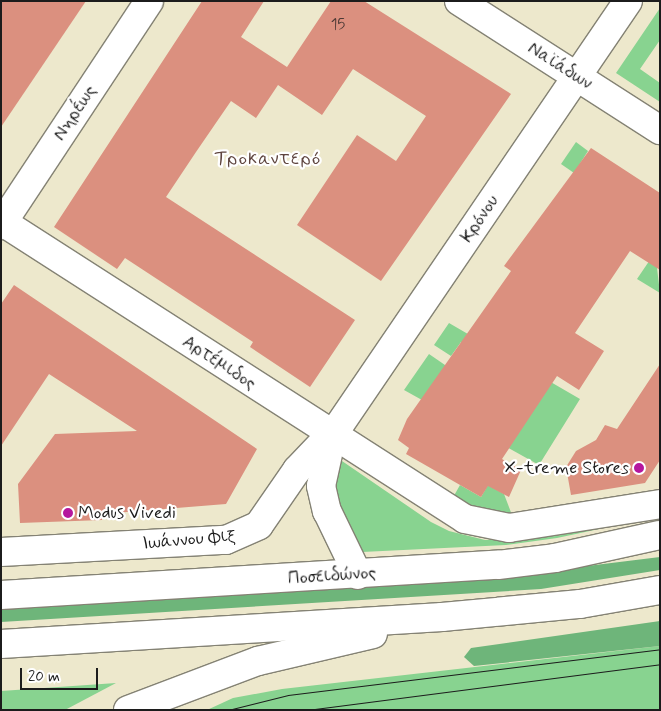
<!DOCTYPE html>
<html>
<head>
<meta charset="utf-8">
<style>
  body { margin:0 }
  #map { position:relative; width:661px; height:711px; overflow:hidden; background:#ede8cc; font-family:Mynerve,sans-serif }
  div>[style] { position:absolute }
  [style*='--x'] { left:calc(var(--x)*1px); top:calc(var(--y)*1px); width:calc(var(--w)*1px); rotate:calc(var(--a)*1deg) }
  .green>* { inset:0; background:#88d390 }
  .forest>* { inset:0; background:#6eb57a }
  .building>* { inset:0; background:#db907f }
  .roads { filter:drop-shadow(1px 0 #848274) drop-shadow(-1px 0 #848274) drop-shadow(0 1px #848274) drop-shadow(0 -1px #848274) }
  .street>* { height:28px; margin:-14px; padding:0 14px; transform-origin:14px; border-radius:14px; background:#fff }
  .secondary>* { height:28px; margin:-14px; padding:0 14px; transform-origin:14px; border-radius:14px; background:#fff }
  .highway>* { height:28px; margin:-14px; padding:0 14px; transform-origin:14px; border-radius:14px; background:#fff }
  .tram>* { height:1px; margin:-0.5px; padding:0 0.5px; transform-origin:0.5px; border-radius:0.5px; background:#1c1c1c }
  .dots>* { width:14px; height:14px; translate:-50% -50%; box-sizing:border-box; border:2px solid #fff; border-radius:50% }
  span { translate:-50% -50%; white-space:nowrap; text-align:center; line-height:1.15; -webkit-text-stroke:4.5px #fff; paint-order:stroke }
  .number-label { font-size:15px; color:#4c3935 }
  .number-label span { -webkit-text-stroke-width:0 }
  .street-label { font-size:18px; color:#1c1c1c }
  .poi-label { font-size:18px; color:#1c1c1c }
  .right { translate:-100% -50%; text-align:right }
  .left { translate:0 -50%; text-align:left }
  .neighbourhood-label { font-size:19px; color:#5f453f; letter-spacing:1px }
  .frame { position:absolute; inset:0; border:2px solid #1c1c1c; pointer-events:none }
  .scale { position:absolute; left:20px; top:668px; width:78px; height:22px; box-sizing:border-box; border:2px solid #1c1c1c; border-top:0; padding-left:6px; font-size:15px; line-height:18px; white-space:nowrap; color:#1c1c1c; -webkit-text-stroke:4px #fff; paint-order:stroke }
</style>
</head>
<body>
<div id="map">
  <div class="green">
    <i style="clip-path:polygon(660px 8px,660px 40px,640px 69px,660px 83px,660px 102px,616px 73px)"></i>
    <i style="clip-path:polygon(576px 142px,588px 151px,574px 173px,561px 164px)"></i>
    <i style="clip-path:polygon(660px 245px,657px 268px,660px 293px,637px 279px)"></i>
    <i style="clip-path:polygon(449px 323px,580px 399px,539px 465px,404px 390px,429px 354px,445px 365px,546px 392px,461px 342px,451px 356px,434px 345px)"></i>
    <i style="clip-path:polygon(342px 461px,431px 522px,449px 531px,485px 540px,556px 536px,660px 516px,557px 538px,506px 545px,362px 552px,348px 546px,334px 509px,335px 471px)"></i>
    <i style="clip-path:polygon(460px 485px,481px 497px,488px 485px,504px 494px,512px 515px,476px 518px,451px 501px)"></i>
    <i style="clip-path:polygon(660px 646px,660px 710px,207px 710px,233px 698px,282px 689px)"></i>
    <i style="clip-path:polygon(116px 683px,65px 710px,1px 710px,1px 691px)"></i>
  </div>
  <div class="forest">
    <i style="clip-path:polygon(660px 557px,660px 570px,541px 589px,1px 622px,1px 608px,466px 581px)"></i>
    <i style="clip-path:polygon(660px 621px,660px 646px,474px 666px,464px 657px,471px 648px)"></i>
  </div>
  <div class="building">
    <i style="clip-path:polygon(1px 1px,86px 1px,1px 127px)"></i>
    <i style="clip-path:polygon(202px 1px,264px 1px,241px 37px,287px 67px,331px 1px,364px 1px,511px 94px,381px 281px,297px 225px,357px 135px,396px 161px,426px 116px,353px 69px,322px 115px,278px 85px,256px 118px,231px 101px,196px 152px,166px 197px,355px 320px,310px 387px,250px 347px,253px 342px,125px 258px,117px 269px,54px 227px)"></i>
    <i style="clip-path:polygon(591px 148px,660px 193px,660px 270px,630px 251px,575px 333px,604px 351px,579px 390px,557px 376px,502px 459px,521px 470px,509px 497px,488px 486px,481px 497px,406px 454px,409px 448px,398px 440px,407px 419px,511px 271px,504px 266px)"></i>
    <i style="clip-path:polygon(14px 285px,257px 449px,226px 504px,102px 514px,102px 520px,20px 523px,18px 484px,55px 434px,137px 431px,49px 374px,1px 446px,1px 304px)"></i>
    <i style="clip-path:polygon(660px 364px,660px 460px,645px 483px,571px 495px,566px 467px,576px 451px,596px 440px,605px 425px,617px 429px)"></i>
  </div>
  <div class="roads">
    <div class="street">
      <i style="--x:1;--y:221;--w:551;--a:32.71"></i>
      <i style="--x:465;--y:519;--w:45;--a:11.6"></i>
      <i style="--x:509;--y:528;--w:153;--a:-9"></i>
      <i style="--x:1;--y:225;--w:268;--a:-56.5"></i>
      <i style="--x:332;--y:436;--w:51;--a:102.4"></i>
      <i style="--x:321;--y:486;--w:26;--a:77"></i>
      <i style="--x:327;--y:511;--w:71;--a:64.2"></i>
      <i style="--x:1;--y:552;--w:225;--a:-3.1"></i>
      <i style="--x:226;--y:540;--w:36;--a:-24"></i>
      <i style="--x:259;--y:525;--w:67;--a:-55.4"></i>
      <i style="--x:297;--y:470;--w:59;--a:-46.4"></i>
      <i style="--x:338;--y:427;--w:515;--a:-55.75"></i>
    </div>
    <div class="secondary">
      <i style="--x:459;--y:1;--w:239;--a:32.7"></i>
    </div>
    <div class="highway">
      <i style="--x:1;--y:595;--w:498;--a:-3.5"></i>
      <i style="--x:498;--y:565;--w:57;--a:-7"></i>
      <i style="--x:555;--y:558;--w:107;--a:-12.4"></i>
      <i style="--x:1;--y:644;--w:442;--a:-3.5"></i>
      <i style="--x:442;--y:617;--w:139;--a:-5.4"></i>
      <i style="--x:580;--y:604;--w:81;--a:-9.9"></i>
      <i style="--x:128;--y:710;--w:139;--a:-20.7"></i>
      <i style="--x:258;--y:661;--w:118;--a:-13.2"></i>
    </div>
  </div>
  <div class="tram">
    <i style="--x:228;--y:710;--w:62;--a:-14"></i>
    <i style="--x:288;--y:695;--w:375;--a:-7"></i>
    <i style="--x:307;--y:710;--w:356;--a:-7.4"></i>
  </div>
  <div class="dots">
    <i style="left:639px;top:468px;background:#b5179e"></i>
    <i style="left:68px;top:513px;background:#b5179e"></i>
  </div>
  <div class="number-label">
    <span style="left:338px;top:26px">15</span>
  </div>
  <div class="street-label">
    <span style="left:560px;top:66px;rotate:33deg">Ναϊάδων</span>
    <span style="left:75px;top:113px;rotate:-56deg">Νηρέως</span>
    <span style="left:480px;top:219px;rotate:-56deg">Κρόνου</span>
    <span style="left:219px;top:363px;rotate:33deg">Αρτέμιδος</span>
    <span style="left:189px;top:540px;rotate:-5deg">Ιωάννου Φιξ</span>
    <span style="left:332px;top:576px;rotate:-4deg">Ποσειδώνος</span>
  </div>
  <div class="poi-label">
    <span class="right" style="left:629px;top:468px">X-treme Stores</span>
    <span class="left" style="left:78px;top:513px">Modus Vivedi</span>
  </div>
  <div class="neighbourhood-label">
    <span style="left:268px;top:159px">Τροκαντερό</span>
  </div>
  <div class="frame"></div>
  <div class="scale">20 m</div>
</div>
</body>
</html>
